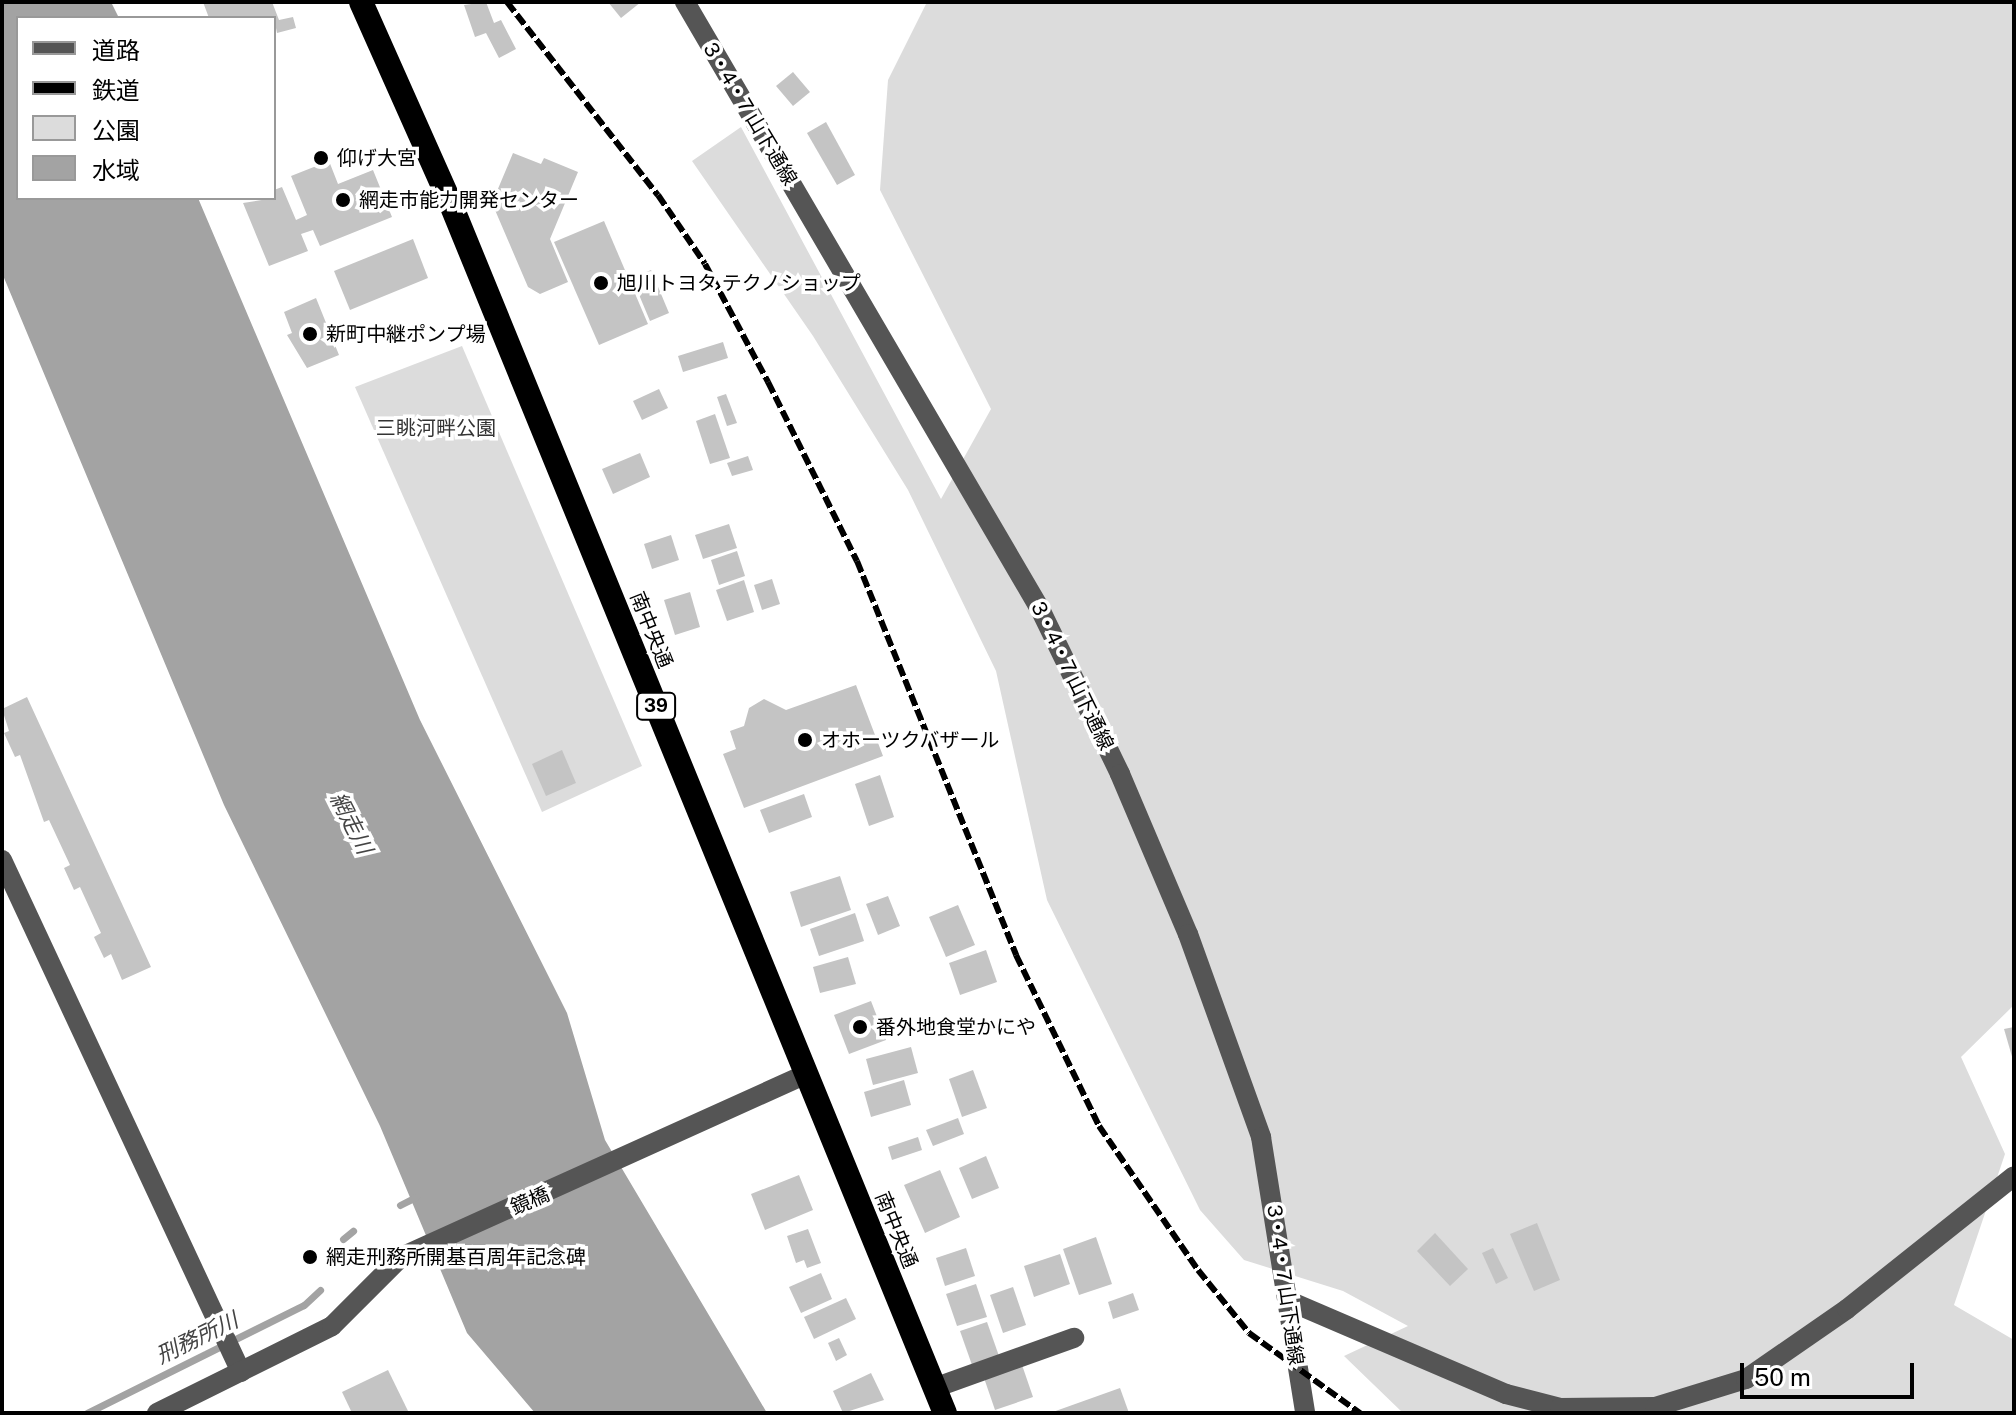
<!DOCTYPE html>
<html>
<head>
<meta charset="utf-8">
<style>
  body { margin:0 }
  #map { position:relative; width:2016px; height:1415px; overflow:hidden; background:#fff; font-family:"Public Sans","Noto Sans JP",sans-serif }
  div>[style] { position:absolute }
  [style*='--x'] { left:calc(var(--x)*1px); top:calc(var(--y)*1px); width:calc(var(--w)*1px); rotate:calc(var(--a)*1deg) }
  .green>* { inset:0; background:#dcdcdc }
  .water>* { inset:0; background:#a3a3a3 }
  .stream>* { height:7px; margin:-3.5px; padding:0 3.5px; transform-origin:3.5px; border-radius:3.5px; background:#a3a3a3 }
  .building>* { inset:0; background:#c4c4c4 }
  .minor>* { height:20px; margin:-10px; padding:0 10px; transform-origin:10px; border-radius:10px; background:#555 }
  .highway>* { height:24px; margin:-12px; padding:0 12px; transform-origin:12px; border-radius:12px; background:#000 }
  .rail>* { height:6px; margin-top:-3px; transform-origin:0; background:repeating-linear-gradient(90deg,#000 0 12px,transparent 0 16px) }
  .dots>* { width:22px; height:22px; translate:-50% -50%; box-sizing:border-box; border:4px solid #fff; border-radius:50% }
  span { translate:-50% -50%; white-space:nowrap; text-align:center; line-height:1.15; -webkit-text-stroke:7px #fff; paint-order:stroke }
  .shield-label span { padding:2px 6px; background:#fff; border:2px solid; border-radius:6px; -webkit-text-stroke-width:0 }
  .shield-label { font-size:18px; color:#000; font-weight:700 }
  .street-label { font-size:20px; color:#000 }
  .poi-label { font-size:20px; color:#000 }
  .left { translate:0 -50%; text-align:left }
  .park-label { font-size:20px; color:#333 }
  .water-label { font-size:22px; color:#444; font-style:italic }
  .frame { position:absolute; inset:0; border:4px solid #000; pointer-events:none }
  .legend { position:absolute; left:16px; top:16px; width:260px; height:184px; box-sizing:border-box; background:#fff; border:2px solid #999; margin:0; padding:10px 14px; list-style:none; font-size:24px; color:#000 }
  .legend li { display:flex; align-items:center; gap:16px; height:40px }
  .legend b { width:40px; border:2px solid #999 }
  .scale { position:absolute; left:1740px; top:1363px; width:174px; height:36px; box-sizing:border-box; border:4px solid #000; border-top:0; padding-left:10px; font-size:24px; line-height:28px; white-space:nowrap; color:#000; -webkit-text-stroke:6px #fff; paint-order:stroke }
</style>
</head>
<body>
<div id="map">
  <div class="green">
    <i style="clip-path:polygon(927px 2px,2014px 2px,2014px 1005px,1961px 1057px,2005px 1154px,1954px 1305px,2014px 1340px,2014px 1413px,1403px 1413px,1344px 1356px,1408px 1326px,1343px 1291px,1244px 1260px,1200px 1210px,1047px 900px,996px 671px,908px 490px,813px 336px,692px 161px,741px 127px,941px 499px,991px 409px,880px 190px,888px 80px)"></i>
    <i style="clip-path:polygon(462px 346px,642px 766px,542px 812px,355px 387px)"></i>
  </div>
  <div class="water">
    <i style="clip-path:polygon(2px 2px,111px 2px,119px 18px,18px 18px,18px 198px,198px 198px,420px 720px,567px 1013px,605px 1140px,767px 1413px,535px 1413px,467px 1333px,380px 1126px,224px 805px,2px 273px)"></i>
  </div>
  <div class="stream">
    <i style="--x:400;--y:1205;--w:18;--a:-27"></i>
    <i style="--x:343;--y:1239;--w:13;--a:-39"></i>
    <i style="--x:87;--y:1413;--w:242;--a:-26.5"></i>
    <i style="--x:304;--y:1305;--w:22;--a:-43"></i>
  </div>
  <div class="building">
    <i style="clip-path:polygon(203px 2px,272px 2px,279px 20px,293px 17px,296px 28px,277px 33px,274px 18px,209px 18px)"></i>
    <i style="clip-path:polygon(486px 2px,494px 23px,501px 20px,516px 49px,499px 58px,486px 33px,475px 37px,464px 5px)"></i>
    <i style="clip-path:polygon(608px 2px,641px 2px,621px 18px)"></i>
    <i style="clip-path:polygon(793px 72px,810px 92px,793px 106px,776px 86px)"></i>
    <i style="clip-path:polygon(826px 122px,855px 175px,837px 185px,807px 133px)"></i>
    <i style="clip-path:polygon(513px 153px,541px 164px,544px 158px,578px 172px,550px 239px,568px 282px,540px 294px,528px 287px,492px 203px)"></i>
    <i style="clip-path:polygon(329px 161px,338px 184px,373px 170px,392px 217px,320px 246px,313px 230px,301px 234px,308px 251px,269px 266px,243px 203px,274px 198px,274px 190px,282px 187px,296px 220px,307px 215px,291px 176px)"></i>
    <i style="clip-path:polygon(604px 221px,648px 324px,599px 345px,554px 242px)"></i>
    <i style="clip-path:polygon(413px 239px,428px 278px,350px 310px,334px 271px)"></i>
    <i style="clip-path:polygon(651px 270px,669px 313px,650px 321px,632px 278px)"></i>
    <i style="clip-path:polygon(316px 298px,339px 355px,307px 368px,287px 335px,292px 333px,284px 312px)"></i>
    <i style="clip-path:polygon(723px 342px,728px 358px,683px 372px,678px 356px)"></i>
    <i style="clip-path:polygon(659px 389px,668px 408px,642px 420px,633px 401px)"></i>
    <i style="clip-path:polygon(726px 394px,737px 423px,727px 426px,717px 397px)"></i>
    <i style="clip-path:polygon(715px 414px,730px 458px,710px 464px,696px 421px)"></i>
    <i style="clip-path:polygon(640px 453px,650px 477px,613px 494px,602px 469px)"></i>
    <i style="clip-path:polygon(748px 456px,753px 470px,732px 476px,727px 463px)"></i>
    <i style="clip-path:polygon(729px 524px,737px 548px,703px 559px,695px 535px)"></i>
    <i style="clip-path:polygon(671px 535px,679px 560px,652px 569px,644px 544px)"></i>
    <i style="clip-path:polygon(737px 551px,745px 576px,719px 585px,711px 560px)"></i>
    <i style="clip-path:polygon(772px 579px,780px 604px,762px 610px,754px 585px)"></i>
    <i style="clip-path:polygon(744px 580px,754px 612px,727px 621px,716px 590px)"></i>
    <i style="clip-path:polygon(690px 592px,700px 627px,675px 635px,664px 600px)"></i>
    <i style="clip-path:polygon(856px 685px,883px 756px,744px 808px,723px 754px,736px 749px,730px 731px,744px 726px,749px 708px,764px 699px,786px 710px)"></i>
    <i style="clip-path:polygon(27px 697px,151px 967px,122px 980px,111px 954px,104px 958px,94px 937px,101px 933px,80px 887px,74px 890px,64px 868px,70px 865px,49px 820px,44px 822px,20px 755px,15px 757px,4px 733px,9px 731px,2px 709px)"></i>
    <i style="clip-path:polygon(562px 750px,576px 783px,546px 796px,532px 764px)"></i>
    <i style="clip-path:polygon(880px 775px,894px 817px,869px 826px,855px 784px)"></i>
    <i style="clip-path:polygon(804px 794px,812px 817px,769px 833px,760px 810px)"></i>
    <i style="clip-path:polygon(840px 876px,851px 910px,801px 927px,790px 892px)"></i>
    <i style="clip-path:polygon(888px 896px,900px 926px,878px 935px,866px 904px)"></i>
    <i style="clip-path:polygon(958px 905px,975px 945px,946px 957px,929px 917px)"></i>
    <i style="clip-path:polygon(855px 913px,864px 941px,819px 956px,810px 929px)"></i>
    <i style="clip-path:polygon(986px 950px,997px 982px,960px 995px,949px 963px)"></i>
    <i style="clip-path:polygon(848px 957px,856px 984px,820px 993px,813px 967px)"></i>
    <i style="clip-path:polygon(871px 1001px,886px 1040px,849px 1054px,834px 1015px)"></i>
    <i style="clip-path:polygon(2014px 1027px,2014px 1059px,2013px 1060px,2004px 1029px)"></i>
    <i style="clip-path:polygon(911px 1047px,918px 1073px,873px 1085px,866px 1059px)"></i>
    <i style="clip-path:polygon(973px 1070px,987px 1108px,962px 1117px,949px 1079px)"></i>
    <i style="clip-path:polygon(904px 1080px,911px 1105px,871px 1117px,864px 1092px)"></i>
    <i style="clip-path:polygon(958px 1118px,964px 1134px,933px 1146px,926px 1130px)"></i>
    <i style="clip-path:polygon(918px 1137px,922px 1150px,892px 1160px,888px 1147px)"></i>
    <i style="clip-path:polygon(986px 1156px,999px 1188px,972px 1199px,959px 1168px)"></i>
    <i style="clip-path:polygon(940px 1170px,960px 1217px,925px 1233px,904px 1185px)"></i>
    <i style="clip-path:polygon(799px 1175px,813px 1210px,765px 1230px,751px 1194px)"></i>
    <i style="clip-path:polygon(1537px 1223px,1560px 1280px,1534px 1291px,1510px 1234px)"></i>
    <i style="clip-path:polygon(808px 1229px,821px 1263px,807px 1268px,804px 1260px,796px 1263px,787px 1236px)"></i>
    <i style="clip-path:polygon(1435px 1233px,1468px 1269px,1450px 1286px,1417px 1251px)"></i>
    <i style="clip-path:polygon(1096px 1237px,1112px 1284px,1079px 1295px,1063px 1249px)"></i>
    <i style="clip-path:polygon(966px 1248px,975px 1276px,945px 1286px,936px 1258px)"></i>
    <i style="clip-path:polygon(1493px 1248px,1508px 1278px,1496px 1284px,1482px 1253px)"></i>
    <i style="clip-path:polygon(1060px 1254px,1070px 1284px,1034px 1297px,1024px 1266px)"></i>
    <i style="clip-path:polygon(821px 1273px,832px 1299px,801px 1313px,789px 1287px)"></i>
    <i style="clip-path:polygon(976px 1284px,987px 1317px,957px 1326px,946px 1294px)"></i>
    <i style="clip-path:polygon(1013px 1287px,1026px 1325px,1003px 1333px,990px 1295px)"></i>
    <i style="clip-path:polygon(1133px 1293px,1139px 1310px,1113px 1319px,1108px 1302px)"></i>
    <i style="clip-path:polygon(846px 1298px,856px 1319px,814px 1339px,804px 1317px)"></i>
    <i style="clip-path:polygon(987px 1322px,999px 1356px,972px 1365px,960px 1331px)"></i>
    <i style="clip-path:polygon(839px 1338px,847px 1355px,836px 1361px,828px 1343px)"></i>
    <i style="clip-path:polygon(1022px 1365px,1033px 1397px,995px 1410px,984px 1378px)"></i>
    <i style="clip-path:polygon(388px 1370px,409px 1413px,352px 1413px,342px 1392px)"></i>
    <i style="clip-path:polygon(871px 1373px,884px 1400px,843px 1413px,833px 1391px)"></i>
    <i style="clip-path:polygon(1120px 1388px,1129px 1413px,1050px 1413px)"></i>
  </div>
  <div class="minor">
    <i style="--x:685;--y:2;--w:703;--a:59.68"></i>
    <i style="--x:1040;--y:609;--w:183;--a:64.1"></i>
    <i style="--x:1120;--y:774;--w:174;--a:67"></i>
    <i style="--x:1188;--y:934;--w:216;--a:70.2"></i>
    <i style="--x:1261;--y:1137;--w:279;--a:80.9"></i>
    <i style="--x:2;--y:860;--w:565;--a:64.98"></i>
    <i style="--x:1289;--y:1301;--w:236;--a:23.2"></i>
    <i style="--x:1506;--y:1394;--w:56;--a:14.5"></i>
    <i style="--x:1560;--y:1408;--w:95;--a:-0.6"></i>
    <i style="--x:1655;--y:1407;--w:95;--a:-17.1"></i>
    <i style="--x:1746;--y:1379;--w:123;--a:-34.7"></i>
    <i style="--x:1847;--y:1309;--w:213;--a:-38.5"></i>
    <i style="--x:934;--y:1388;--w:149;--a:-19.7"></i>
    <i style="--x:157;--y:1413;--w:195;--a:-26.4"></i>
    <i style="--x:332;--y:1326;--w:98;--a:-45"></i>
    <i style="--x:401;--y:1257;--w:445;--a:-24.3"></i>
  </div>
  <div class="highway">
    <i style="--x:361;--y:2;--w:219;--a:66"></i>
    <i style="--x:450;--y:202;--w:1308;--a:67.77"></i>
  </div>
  <div class="rail">
    <i style="--x:507;--y:2;--w:245;--a:52"></i>
    <i style="--x:658;--y:195;--w:83;--a:55.7"></i>
    <i style="--x:705;--y:264;--w:134;--a:61.9"></i>
    <i style="--x:768;--y:382;--w:200;--a:63.6"></i>
    <i style="--x:857;--y:561;--w:425;--a:68"></i>
    <i style="--x:1016;--y:955;--w:190;--a:64.1"></i>
    <i style="--x:1099;--y:1126;--w:175;--a:55.5"></i>
    <i style="--x:1198;--y:1270;--w:81;--a:51"></i>
    <i style="--x:1249;--y:1333;--w:137;--a:35.8"></i>
  </div>
  <div class="dots">
    <i style="left:321px;top:158px;background:#000"></i>
    <i style="left:343px;top:200px;background:#000"></i>
    <i style="left:601px;top:283px;background:#000"></i>
    <i style="left:310px;top:334px;background:#000"></i>
    <i style="left:805px;top:740px;background:#000"></i>
    <i style="left:860px;top:1027px;background:#000"></i>
    <i style="left:310px;top:1257px;background:#000"></i>
  </div>
  <div class="shield-label">
    <span style="left:656px;top:706px">39</span>
  </div>
  <div class="street-label">
    <span style="left:750px;top:114px;rotate:59deg">3・4・7 山下通線</span>
    <span style="left:651px;top:630px;rotate:68deg">南中央通</span>
    <span style="left:1072px;top:676px;rotate:64deg">3・4・7 山下通線</span>
    <span style="left:530px;top:1201px;rotate:-23deg">鏡橋</span>
    <span style="left:896px;top:1230px;rotate:68deg">南中央通</span>
    <span style="left:1285px;top:1285px;rotate:82deg">3・4・7 山下通線</span>
  </div>
  <div class="poi-label">
    <span class="left" style="left:337px;top:158px">仰げ大宮</span>
    <span class="left" style="left:359px;top:200px">網走市能力開発センター</span>
    <span class="left" style="left:617px;top:283px">旭川トヨタ テクノショップ</span>
    <span class="left" style="left:326px;top:334px">新町中継ポンプ場</span>
    <span class="left" style="left:821px;top:740px">オホーツクバザール</span>
    <span class="left" style="left:876px;top:1027px">番外地食堂かにや</span>
    <span class="left" style="left:326px;top:1257px">網走刑務所開基百周年記念碑</span>
  </div>
  <div class="park-label">
    <span style="left:436px;top:428px">三眺河畔公園</span>
  </div>
  <div class="water-label">
    <span style="left:351px;top:823px;rotate:63deg">網走川</span>
    <span style="left:197px;top:1338px;rotate:-26deg">刑務所川</span>
  </div>
  <div class="frame"></div>
  <ul class="legend">
  <li><b style="height:10px;background:#555"></b>道路</li>
  <li><b style="height:10px;background:#000"></b>鉄道</li>
  <li><b style="height:22px;background:#dcdcdc"></b>公園</li>
  <li><b style="height:22px;background:#a3a3a3"></b>水域</li>
  </ul>
  <div class="scale">50 m</div>
</div>
</body>
</html>
